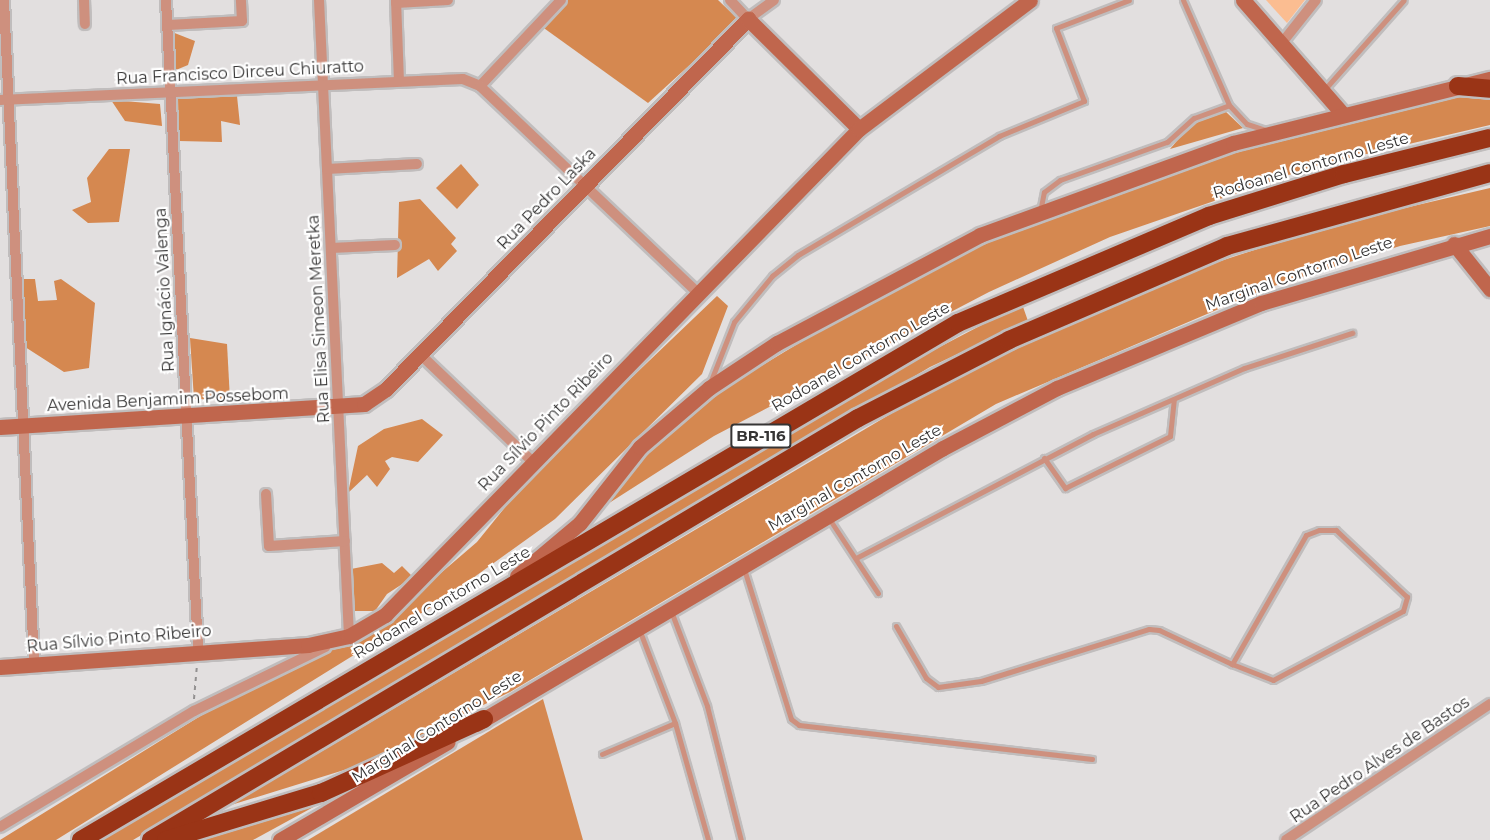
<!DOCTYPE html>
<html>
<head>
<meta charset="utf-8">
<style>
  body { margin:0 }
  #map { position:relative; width:1490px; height:840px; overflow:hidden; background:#e2dfdf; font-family:Montserrat,sans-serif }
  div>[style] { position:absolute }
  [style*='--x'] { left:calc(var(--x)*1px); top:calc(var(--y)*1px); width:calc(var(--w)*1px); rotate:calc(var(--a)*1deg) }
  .green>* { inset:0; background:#fbbd91 }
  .forest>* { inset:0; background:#d58850 }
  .path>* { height:2px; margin-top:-1px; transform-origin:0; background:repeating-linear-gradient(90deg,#929090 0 4.5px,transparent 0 9px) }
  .roads { filter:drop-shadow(2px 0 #c0bdbd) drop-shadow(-2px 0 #c0bdbd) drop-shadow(0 2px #c0bdbd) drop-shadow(0 -2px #c0bdbd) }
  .lane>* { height:5px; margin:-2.5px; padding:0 2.5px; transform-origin:2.5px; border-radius:2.5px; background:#ce907e }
  .street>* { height:10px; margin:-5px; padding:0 5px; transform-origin:5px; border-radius:5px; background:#ce907e }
  .secondary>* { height:15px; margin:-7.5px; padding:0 7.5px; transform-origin:7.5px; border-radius:7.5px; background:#c0664d }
  .highway>* { height:18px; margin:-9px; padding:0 9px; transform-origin:9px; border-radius:9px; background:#9a3416 }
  span { translate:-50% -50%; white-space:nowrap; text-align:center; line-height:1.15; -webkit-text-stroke:4.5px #fff; paint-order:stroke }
  .shield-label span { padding:2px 4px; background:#fff; border:2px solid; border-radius:4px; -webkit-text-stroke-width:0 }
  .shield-label { font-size:15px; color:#363535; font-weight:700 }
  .street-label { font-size:16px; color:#363535 }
</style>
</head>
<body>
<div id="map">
  <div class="green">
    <i style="clip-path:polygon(1266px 0,1305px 0,1287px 23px)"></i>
  </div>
  <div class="forest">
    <i style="clip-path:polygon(567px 0,718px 0,739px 20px,648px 103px,541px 26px)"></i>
    <i style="clip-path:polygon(172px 32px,195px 41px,188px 65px,176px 70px)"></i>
    <i style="clip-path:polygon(1459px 91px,1490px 95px,1490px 125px,1315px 166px,1110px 237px,989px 292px,714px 436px,606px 505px,643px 452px,682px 414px,905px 279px,984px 240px,1161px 171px,1279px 135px)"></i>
    <i style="clip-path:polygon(237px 96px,240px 125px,221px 121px,222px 142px,179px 141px,178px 98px)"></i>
    <i style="clip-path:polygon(111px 100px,160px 104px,162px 126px,125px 121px)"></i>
    <i style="clip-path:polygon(1225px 111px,1243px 128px,1170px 149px,1193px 122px)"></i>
    <i style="clip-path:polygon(109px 149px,130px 149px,119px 222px,88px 223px,72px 210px,91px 202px,87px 178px)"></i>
    <i style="clip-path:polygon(461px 164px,479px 185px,457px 209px,436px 188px)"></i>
    <i style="clip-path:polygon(1490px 188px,1490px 226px,1400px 246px,1268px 288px,996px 404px,510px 692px,357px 766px,231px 805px,953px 377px,1193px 270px,1328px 226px)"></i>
    <i style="clip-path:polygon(420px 199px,456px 238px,451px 244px,457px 251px,438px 271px,429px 259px,397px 278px,399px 202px)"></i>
    <i style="clip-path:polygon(18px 279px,35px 279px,38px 301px,57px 300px,54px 281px,61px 279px,95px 303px,89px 368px,64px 372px,22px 345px)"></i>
    <i style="clip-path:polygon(717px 296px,728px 306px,702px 374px,555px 519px,441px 601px,56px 840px,0 840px,202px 715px,385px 621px,477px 542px,536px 469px)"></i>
    <i style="clip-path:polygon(1022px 304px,1028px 321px,930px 367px,133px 840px,97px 840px,848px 395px)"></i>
    <i style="clip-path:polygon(190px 338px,227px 344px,230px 400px,194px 399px)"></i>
    <i style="clip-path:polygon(422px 419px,443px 435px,418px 462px,392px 457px,385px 461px,390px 469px,377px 487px,367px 475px,348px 493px,358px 446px,384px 429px)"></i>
    <i style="clip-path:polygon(382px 563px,394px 573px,402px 566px,413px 577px,387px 594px,375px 611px,353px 611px,351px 569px)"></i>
    <i style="clip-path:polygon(543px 699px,583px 840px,308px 840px)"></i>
    <i style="clip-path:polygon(330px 798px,253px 840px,189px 840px)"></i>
  </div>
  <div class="path">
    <i style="--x:194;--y:699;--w:33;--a:-85"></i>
  </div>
  <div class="roads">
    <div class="lane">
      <i style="--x:1183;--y:0;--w:115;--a:66.3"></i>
      <i style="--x:1229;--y:105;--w:26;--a:47"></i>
      <i style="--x:1247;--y:124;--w:19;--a:18"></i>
      <i style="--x:1324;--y:90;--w:120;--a:-48.4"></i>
      <i style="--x:1040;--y:212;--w:20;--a:-79"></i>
      <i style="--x:1044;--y:192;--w:20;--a:-37"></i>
      <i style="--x:1060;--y:180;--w:114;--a:-19.6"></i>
      <i style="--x:1167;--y:142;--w:36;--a:-42"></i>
      <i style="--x:1194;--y:118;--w:37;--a:-20"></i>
      <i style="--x:710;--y:383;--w:66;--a:-68.5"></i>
      <i style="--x:734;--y:322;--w:60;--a:-50.4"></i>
      <i style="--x:772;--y:276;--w:33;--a:-39"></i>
      <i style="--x:798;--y:255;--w:234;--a:-30.6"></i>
      <i style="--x:999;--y:136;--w:92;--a:-22.4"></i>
      <i style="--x:1084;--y:101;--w:78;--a:-111"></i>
      <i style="--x:1056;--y:28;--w:78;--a:-21"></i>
      <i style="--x:1044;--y:458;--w:37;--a:55"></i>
      <i style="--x:1065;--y:488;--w:117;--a:-26.3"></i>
      <i style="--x:1170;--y:436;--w:37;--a:-84"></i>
      <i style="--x:828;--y:517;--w:91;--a:56.7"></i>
      <i style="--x:856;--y:558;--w:267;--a:-27.6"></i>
      <i style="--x:1093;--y:434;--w:165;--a:-23.6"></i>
      <i style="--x:1244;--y:368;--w:114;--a:-18"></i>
      <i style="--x:744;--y:569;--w:157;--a:72.6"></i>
      <i style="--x:791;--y:719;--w:10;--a:37"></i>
      <i style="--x:799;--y:725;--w:295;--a:6.6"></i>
      <i style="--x:671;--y:611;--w:102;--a:69.2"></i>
      <i style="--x:707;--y:706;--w:138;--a:75.8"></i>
      <i style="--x:896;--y:626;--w:60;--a:60"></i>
      <i style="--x:926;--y:678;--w:15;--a:37"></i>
      <i style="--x:938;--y:687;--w:43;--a:-7.9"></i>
      <i style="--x:981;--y:681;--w:176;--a:-17.2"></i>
      <i style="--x:1149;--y:629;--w:10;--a:6"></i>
      <i style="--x:1159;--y:630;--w:81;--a:25"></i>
      <i style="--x:1232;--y:664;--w:44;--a:21.3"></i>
      <i style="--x:1273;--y:680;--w:147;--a:-28"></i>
      <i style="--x:1403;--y:611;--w:15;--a:-74"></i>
      <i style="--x:1407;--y:597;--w:98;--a:-136.7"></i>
      <i style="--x:1336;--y:530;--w:17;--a:180"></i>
      <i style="--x:1319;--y:530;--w:14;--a:159"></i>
      <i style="--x:1306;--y:535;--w:149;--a:119.8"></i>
      <i style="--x:639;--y:629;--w:101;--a:69"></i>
      <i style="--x:675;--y:723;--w:122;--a:74.2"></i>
      <i style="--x:602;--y:754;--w:79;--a:-23"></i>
    </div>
    <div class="street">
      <i style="--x:4;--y:0;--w:665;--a:87.41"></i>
      <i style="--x:84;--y:0;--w:24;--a:88"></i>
      <i style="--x:166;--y:0;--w:651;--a:87.18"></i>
      <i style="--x:319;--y:0;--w:637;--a:87.3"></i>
      <i style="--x:349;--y:636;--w:5;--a:158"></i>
      <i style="--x:396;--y:0;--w:80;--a:87.9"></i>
      <i style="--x:730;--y:0;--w:26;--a:47"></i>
      <i style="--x:748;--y:19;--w:32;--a:-36"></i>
      <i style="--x:396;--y:3;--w:52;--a:-3.3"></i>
      <i style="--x:168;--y:25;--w:74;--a:-3.1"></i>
      <i style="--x:242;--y:21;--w:21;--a:-93"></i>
      <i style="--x:1281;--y:44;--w:56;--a:-51.5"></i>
      <i style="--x:480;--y:86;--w:118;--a:-46.7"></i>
      <i style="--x:0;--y:100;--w:463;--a:-2.6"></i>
      <i style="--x:463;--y:79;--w:18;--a:22"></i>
      <i style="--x:480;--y:86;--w:299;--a:43.5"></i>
      <i style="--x:327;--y:169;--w:90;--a:-3.2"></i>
      <i style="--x:331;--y:248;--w:64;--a:-2.7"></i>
      <i style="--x:420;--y:354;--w:155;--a:43.7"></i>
      <i style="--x:266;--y:494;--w:52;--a:86.7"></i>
      <i style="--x:269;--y:546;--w:76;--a:-3.8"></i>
      <i style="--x:0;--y:827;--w:226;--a:-30.9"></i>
      <i style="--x:194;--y:711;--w:146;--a:-26"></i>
      <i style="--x:1286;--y:840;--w:245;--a:-33.7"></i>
    </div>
    <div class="secondary">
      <i style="--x:1243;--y:0;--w:150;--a:48.8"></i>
      <i style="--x:1454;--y:244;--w:58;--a:51.3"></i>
      <i style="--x:0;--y:427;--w:365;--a:-3.6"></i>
      <i style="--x:364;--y:404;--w:27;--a:-34"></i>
      <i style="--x:386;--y:389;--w:518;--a:-45.63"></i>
      <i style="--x:748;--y:19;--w:156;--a:44.7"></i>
      <i style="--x:517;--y:576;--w:82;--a:-40.1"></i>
      <i style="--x:580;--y:523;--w:97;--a:-51.7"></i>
      <i style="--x:640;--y:447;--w:91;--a:-40.5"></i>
      <i style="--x:709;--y:388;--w:82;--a:-33.5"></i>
      <i style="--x:777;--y:343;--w:230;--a:-28"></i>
      <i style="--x:980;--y:235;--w:269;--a:-20"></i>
      <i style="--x:1233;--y:143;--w:265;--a:-14"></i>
      <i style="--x:0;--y:667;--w:309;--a:-4.1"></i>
      <i style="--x:308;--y:645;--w:42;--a:-12.4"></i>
      <i style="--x:349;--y:636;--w:42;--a:-30.3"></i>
      <i style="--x:385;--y:615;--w:679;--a:-45.72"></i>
      <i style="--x:859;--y:129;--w:214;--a:-37"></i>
      <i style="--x:476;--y:724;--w:542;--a:-30.58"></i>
      <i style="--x:943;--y:448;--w:129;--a:-27.8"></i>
      <i style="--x:1057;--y:388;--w:221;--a:-22.6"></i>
      <i style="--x:1261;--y:303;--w:239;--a:-16.3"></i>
      <i style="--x:280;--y:840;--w:194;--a:-30.3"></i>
    </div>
    <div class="highway">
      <i style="--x:1458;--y:86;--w:32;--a:5"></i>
      <i style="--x:81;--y:840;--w:1018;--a:-30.52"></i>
      <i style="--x:958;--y:323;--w:273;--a:-23.1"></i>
      <i style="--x:1209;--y:216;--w:141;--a:-17.3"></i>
      <i style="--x:1344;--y:174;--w:150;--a:-13.9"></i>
      <i style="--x:151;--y:840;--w:823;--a:-30.83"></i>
      <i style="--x:858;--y:418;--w:170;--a:-27.3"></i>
      <i style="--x:1009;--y:340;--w:237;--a:-23.3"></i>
      <i style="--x:1227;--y:246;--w:273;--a:-15.5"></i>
      <i style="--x:166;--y:840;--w:162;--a:-16.9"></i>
      <i style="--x:321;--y:793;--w:179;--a:-24.4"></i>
    </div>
  </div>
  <div class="shield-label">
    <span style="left:761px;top:436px">BR-116</span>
  </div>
  <div class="street-label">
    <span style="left:240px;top:73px;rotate:-3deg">Rua Francisco Dirceu Chiuratto</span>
    <span style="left:1311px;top:166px;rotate:-16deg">Rodoanel Contorno Leste</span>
    <span style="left:547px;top:199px;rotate:-46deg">Rua Pedro Laska</span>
    <span style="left:1299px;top:274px;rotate:-19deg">Marginal Contorno Leste</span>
    <span style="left:165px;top:290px;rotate:-93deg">Rua Ignácio Valenga</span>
    <span style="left:319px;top:319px;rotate:-93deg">Rua Elisa Simeon Meretka</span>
    <span style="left:861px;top:357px;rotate:-30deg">Rodoanel Contorno Leste</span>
    <span style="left:168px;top:400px;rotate:-3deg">Avenida Benjamim Possebom</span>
    <span style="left:546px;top:422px;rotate:-46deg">Rua Sílvio Pinto Ribeiro</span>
    <span style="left:855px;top:478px;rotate:-30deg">Marginal Contorno Leste</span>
    <span style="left:442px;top:603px;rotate:-31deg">Rodoanel Contorno Leste</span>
    <span style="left:119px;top:639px;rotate:-5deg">Rua Sílvio Pinto Ribeiro</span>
    <span style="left:437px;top:727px;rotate:-32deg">Marginal Contorno Leste</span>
    <span style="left:1380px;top:760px;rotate:-34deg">Rua Pedro Alves de Bastos</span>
  </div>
</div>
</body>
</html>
